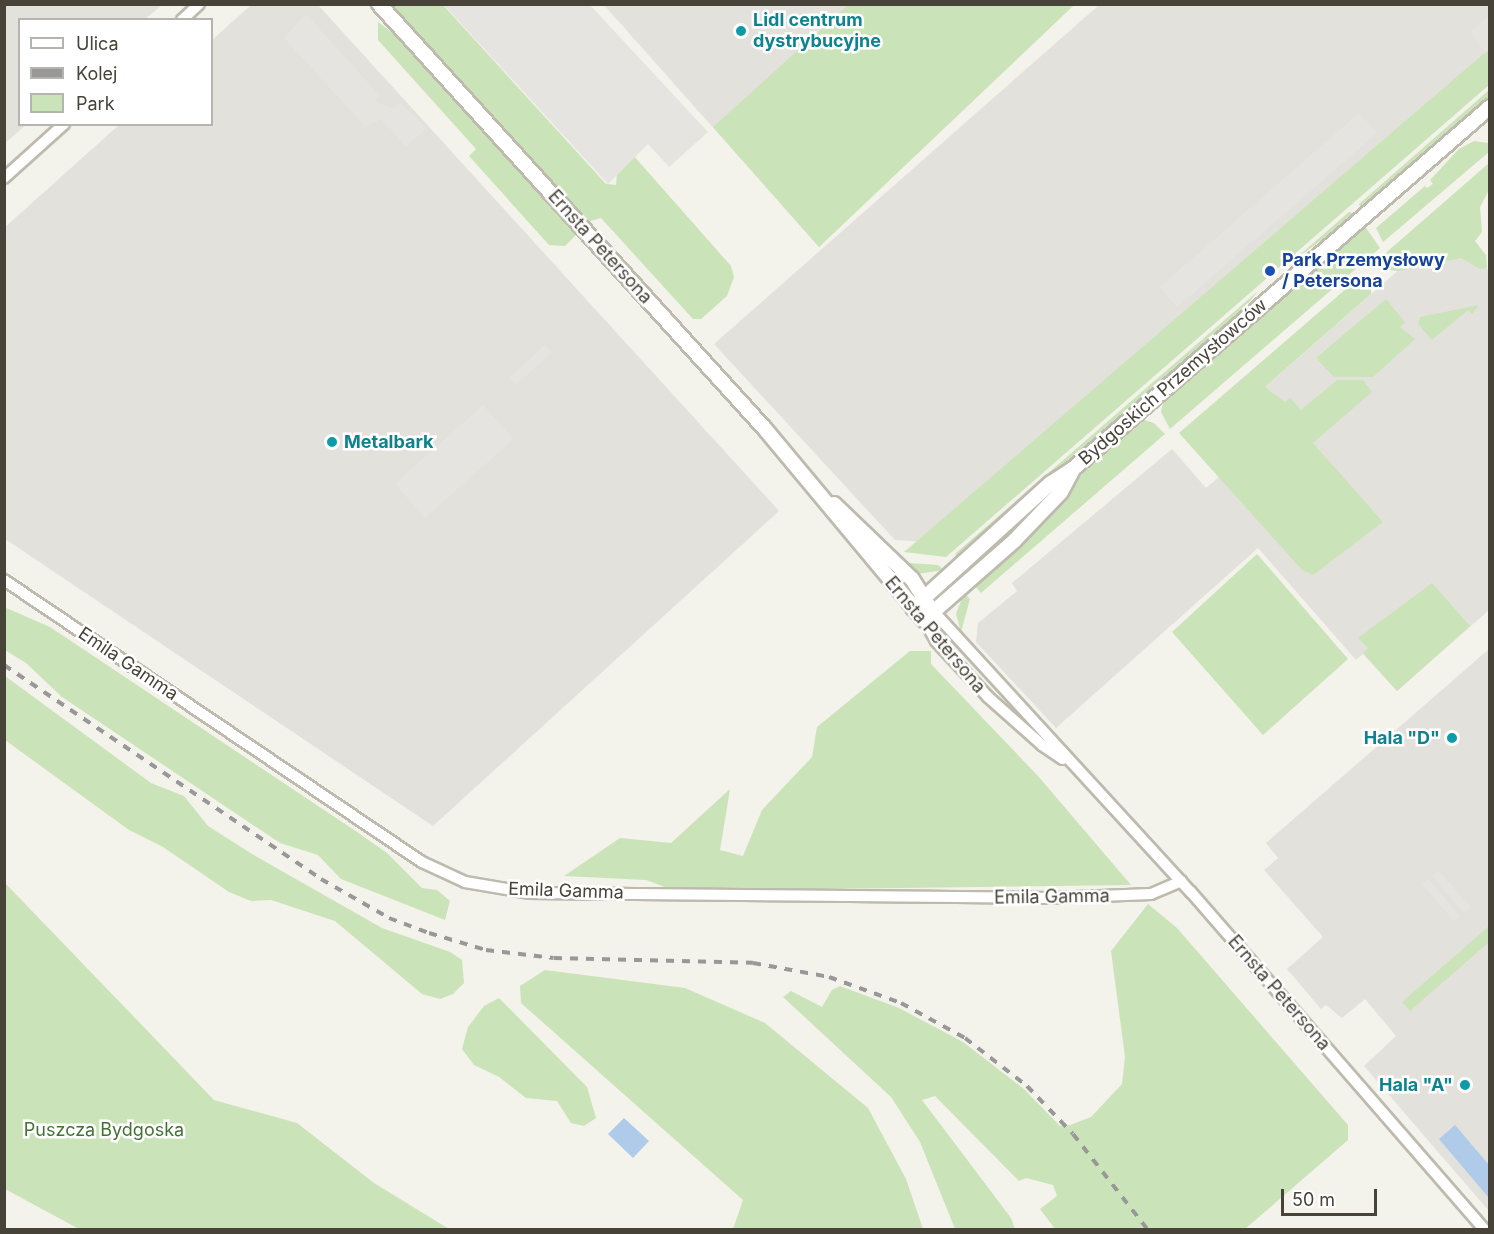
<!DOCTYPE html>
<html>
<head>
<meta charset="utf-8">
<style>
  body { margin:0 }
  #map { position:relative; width:1494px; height:1234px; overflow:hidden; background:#f3f2eb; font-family:Inter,sans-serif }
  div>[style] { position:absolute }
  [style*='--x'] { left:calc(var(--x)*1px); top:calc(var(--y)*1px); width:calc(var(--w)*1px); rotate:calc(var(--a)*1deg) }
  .industrial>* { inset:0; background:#e3e1dc }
  .green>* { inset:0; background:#cbe3b8 }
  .parking>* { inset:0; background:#e6e4e1 }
  .water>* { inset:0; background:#afcbe9 }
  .roads { filter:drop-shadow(2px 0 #bebaae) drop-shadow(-2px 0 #bebaae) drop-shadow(0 2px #bebaae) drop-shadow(0 -2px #bebaae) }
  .minor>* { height:10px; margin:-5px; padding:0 5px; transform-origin:5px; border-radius:5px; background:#fff }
  .tertiary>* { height:14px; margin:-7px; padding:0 7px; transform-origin:7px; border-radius:7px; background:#fff }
  .rail>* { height:4px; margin-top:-2px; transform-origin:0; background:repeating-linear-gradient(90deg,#989898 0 8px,transparent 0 16px) }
  .dots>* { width:16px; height:16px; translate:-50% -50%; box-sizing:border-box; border:3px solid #fff; border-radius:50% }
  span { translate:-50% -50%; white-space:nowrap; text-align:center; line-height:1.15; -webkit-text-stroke:5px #fff; paint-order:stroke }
  .culture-label { font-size:18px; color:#0d838f; font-weight:700 }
  .left { translate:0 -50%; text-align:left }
  .right { translate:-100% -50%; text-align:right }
  .street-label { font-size:18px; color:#474339 }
  .transit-label { font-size:18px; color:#164399; font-weight:700 }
  .park-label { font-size:18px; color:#447233 }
  .frame { position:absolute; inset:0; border:6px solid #474339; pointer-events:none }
  .legend { position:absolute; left:18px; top:18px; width:195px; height:108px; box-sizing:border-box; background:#fff; border:2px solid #b5b4b0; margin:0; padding:8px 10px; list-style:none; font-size:18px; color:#474339 }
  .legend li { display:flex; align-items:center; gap:12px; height:30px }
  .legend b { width:30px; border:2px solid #b5b4b0 }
  .scale { position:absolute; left:1281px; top:1189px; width:96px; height:27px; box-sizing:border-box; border:3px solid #474339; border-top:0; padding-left:8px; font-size:18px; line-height:21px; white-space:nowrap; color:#474339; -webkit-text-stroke:4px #fff; paint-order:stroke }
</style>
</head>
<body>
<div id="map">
  <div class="industrial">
    <i style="clip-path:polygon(5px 4px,162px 4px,162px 5px,145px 19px,20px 20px,20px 124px,26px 125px,5px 143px)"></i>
    <i style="clip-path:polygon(251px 5px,318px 5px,779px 511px,433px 826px,5px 539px,4px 228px,119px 125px,212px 124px,212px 40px)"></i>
    <i style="clip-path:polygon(604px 5px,1074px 5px,819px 247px)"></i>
    <i style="clip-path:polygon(1099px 5px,1489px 5px,1489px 49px,927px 542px,895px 540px,714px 344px)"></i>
    <i style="clip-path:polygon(1449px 226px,1489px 271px,1489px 610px,1397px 691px,1363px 654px,1356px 660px,1258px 548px,1056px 728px,976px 642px,978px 623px,1017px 591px,1012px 583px,1172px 449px,1206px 488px,1233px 465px,1209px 436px)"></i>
    <i style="clip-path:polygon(1489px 649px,1489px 1211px,1364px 1066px,1396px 1036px,1365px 999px,1342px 1018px,1326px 1005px,1321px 1009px,1287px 969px,1323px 937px,1264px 870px,1278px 858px,1266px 843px)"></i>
  </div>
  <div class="green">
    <i style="clip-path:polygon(392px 5px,443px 5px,606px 184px,616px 185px,618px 160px,633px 155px,731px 266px,734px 277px,727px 296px,701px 319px,693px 319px,601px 218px,587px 222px)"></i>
    <i style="clip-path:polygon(848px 5px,1074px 5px,819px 247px,713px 127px)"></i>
    <i style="clip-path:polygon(378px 22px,402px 40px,578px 233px,565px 246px,549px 245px,469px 156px,476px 149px,378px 40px)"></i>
    <i style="clip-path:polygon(1489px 49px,1489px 85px,946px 557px,904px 552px)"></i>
    <i style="clip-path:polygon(1489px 90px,1489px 98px,1361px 209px,1359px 204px)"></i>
    <i style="clip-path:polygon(1474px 141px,1489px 143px,1489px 152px,1383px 242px,1376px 228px,1425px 186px,1427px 188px,1433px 184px,1430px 180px,1459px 149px)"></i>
    <i style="clip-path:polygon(1489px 163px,1489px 190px,1480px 207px,1482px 232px,1475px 241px,1486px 255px,1487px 268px,1480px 269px,1461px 258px,1398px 271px,1375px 268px,1372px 265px)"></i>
    <i style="clip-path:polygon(1350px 212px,1355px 215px,1288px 265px,1349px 212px)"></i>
    <i style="clip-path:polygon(1364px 225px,1380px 248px,1170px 429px,1161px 412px,1164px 399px)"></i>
    <i style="clip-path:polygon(1362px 275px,1371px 284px,1371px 294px,1265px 387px,1285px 402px,1290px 398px,1301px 410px,1337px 380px,1363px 380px,1372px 392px,1313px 443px,1383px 522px,1313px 575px,1302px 570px,1179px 433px)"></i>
    <i style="clip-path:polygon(1258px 291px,1240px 314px,954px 562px,956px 553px)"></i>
    <i style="clip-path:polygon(1386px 299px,1405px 322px,1400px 327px,1415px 339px,1373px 377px,1334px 377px,1316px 358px)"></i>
    <i style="clip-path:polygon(1479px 305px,1472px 314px,1468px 310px,1432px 340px,1418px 324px,1420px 317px)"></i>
    <i style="clip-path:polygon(1144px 420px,1154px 423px,1165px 434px,981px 593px,973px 584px,1021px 541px,1101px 454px)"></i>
    <i style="clip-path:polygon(1257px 554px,1348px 659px,1263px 735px,1172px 632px)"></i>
    <i style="clip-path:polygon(910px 563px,938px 565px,944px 570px,917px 574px,905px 566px)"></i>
    <i style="clip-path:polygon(1432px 583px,1470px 626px,1397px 691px,1363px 653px,1368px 648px,1358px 638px)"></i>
    <i style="clip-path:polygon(964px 593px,970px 599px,961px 632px,956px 614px)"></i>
    <i style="clip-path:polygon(4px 607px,50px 627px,357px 832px,387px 853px,422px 888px,437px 890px,450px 901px,445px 920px,341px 879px,318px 855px,280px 843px,62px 697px,26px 663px,5px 650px)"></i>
    <i style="clip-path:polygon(910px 651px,931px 651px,931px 664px,1038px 776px,1131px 885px,676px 891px,646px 880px,564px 876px,620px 838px,671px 843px,730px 789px,720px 850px,743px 856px,762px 810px,812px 757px,817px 727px)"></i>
    <i style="clip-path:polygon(5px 676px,151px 783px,184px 796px,208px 826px,252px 854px,382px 928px,450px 952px,462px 960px,464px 983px,453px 994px,440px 999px,422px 994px,335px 921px,271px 900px,251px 901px,229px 892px,163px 847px,129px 830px,5px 740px)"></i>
    <i style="clip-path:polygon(5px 883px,214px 1100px,297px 1123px,374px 1183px,449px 1229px,79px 1229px,5px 1189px)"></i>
    <i style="clip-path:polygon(1148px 904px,1177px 928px,1348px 1125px,1348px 1140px,1245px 1229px,1055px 1229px,1040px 1209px,1057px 1196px,1053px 1185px,1026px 1178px,1019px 1181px,935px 1096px,922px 1100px,1011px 1218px,1015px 1229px,955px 1229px,920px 1142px,891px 1097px,783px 997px,791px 991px,822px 1007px,832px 990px,840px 986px,899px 1008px,963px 1042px,1024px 1089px,1060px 1126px,1070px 1125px,1091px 1117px,1122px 1084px,1125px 1057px,1111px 951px)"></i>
    <i style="clip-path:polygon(1489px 926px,1489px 942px,1410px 1011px,1402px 1002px)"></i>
    <i style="clip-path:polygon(545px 970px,685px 988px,765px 1023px,868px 1108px,906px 1179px,923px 1229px,733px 1229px,743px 1200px,521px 1003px,520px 986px)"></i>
    <i style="clip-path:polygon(499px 998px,587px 1087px,596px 1118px,584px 1126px,571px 1123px,557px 1101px,526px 1098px,499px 1077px,474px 1065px,462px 1049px,468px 1027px,484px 1006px)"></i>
  </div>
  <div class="parking">
    <i style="clip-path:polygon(444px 5px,590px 5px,708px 132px,669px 167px,648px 144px,608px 184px)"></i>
    <i style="clip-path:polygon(306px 14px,379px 95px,374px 101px,393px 109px,400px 103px,427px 128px,406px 146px,381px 119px,365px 126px,284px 38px)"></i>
    <i style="clip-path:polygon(1489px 15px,1489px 50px,1486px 53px,1470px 32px)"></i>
    <i style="clip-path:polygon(1359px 113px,1377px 133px,1177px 307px,1160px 287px)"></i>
    <i style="clip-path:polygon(545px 345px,552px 352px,516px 385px,510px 377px)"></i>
    <i style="clip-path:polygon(483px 405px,513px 439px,425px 518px,395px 484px)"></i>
    <i style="clip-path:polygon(1438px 870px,1471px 907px,1464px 913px,1432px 876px)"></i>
    <i style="clip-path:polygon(1428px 879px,1460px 916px,1454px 921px,1422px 884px)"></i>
  </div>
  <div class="water">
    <i style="clip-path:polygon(624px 1118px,649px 1141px,633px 1158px,608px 1134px)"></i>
    <i style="clip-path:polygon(1455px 1125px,1489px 1165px,1489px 1198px,1439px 1139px)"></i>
  </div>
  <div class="roads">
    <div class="minor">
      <i style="--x:182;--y:20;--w:23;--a:-43"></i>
      <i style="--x:4;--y:178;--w:81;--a:-42"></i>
      <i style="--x:4;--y:580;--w:504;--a:34.01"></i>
      <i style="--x:422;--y:862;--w:47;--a:24.9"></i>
      <i style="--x:465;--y:882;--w:66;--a:9.6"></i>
      <i style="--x:530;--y:893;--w:519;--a:0.55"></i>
      <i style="--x:1049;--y:898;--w:102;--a:-2.2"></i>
      <i style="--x:1151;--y:894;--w:33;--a:-23"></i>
      <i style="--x:934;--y:612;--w:380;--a:47.5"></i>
      <i style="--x:1191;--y:892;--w:448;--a:49"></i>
      <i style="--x:924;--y:620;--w:24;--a:60"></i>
      <i style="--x:936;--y:641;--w:76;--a:47.1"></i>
      <i style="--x:988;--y:697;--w:72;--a:41.6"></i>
      <i style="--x:1042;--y:745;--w:25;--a:34"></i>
    </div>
    <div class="tertiary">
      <i style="--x:379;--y:4;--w:574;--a:47.75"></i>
      <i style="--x:765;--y:429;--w:249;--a:50.2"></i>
      <i style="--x:924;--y:620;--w:121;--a:-41.3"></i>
      <i style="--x:1015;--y:540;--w:66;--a:-46.2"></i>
      <i style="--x:1061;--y:492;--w:27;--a:-62"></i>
      <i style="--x:834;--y:504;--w:108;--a:43.9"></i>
      <i style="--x:912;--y:579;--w:32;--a:58"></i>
      <i style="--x:913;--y:608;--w:186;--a:-42.2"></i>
      <i style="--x:1051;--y:483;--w:27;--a:-33"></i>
      <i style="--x:1074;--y:468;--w:551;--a:-40.95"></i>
    </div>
  </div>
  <div class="rail">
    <i style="--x:4;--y:665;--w:382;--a:34"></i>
    <i style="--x:321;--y:879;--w:78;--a:29.8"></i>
    <i style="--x:389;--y:918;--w:43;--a:20.6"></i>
    <i style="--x:429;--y:933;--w:59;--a:16.6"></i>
    <i style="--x:486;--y:950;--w:68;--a:6.7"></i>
    <i style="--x:554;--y:958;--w:199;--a:1.4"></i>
    <i style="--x:753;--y:963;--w:77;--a:10.4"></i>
    <i style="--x:829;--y:977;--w:77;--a:19.9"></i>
    <i style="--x:901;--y:1003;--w:73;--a:28.7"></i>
    <i style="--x:965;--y:1038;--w:78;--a:37.7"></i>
    <i style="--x:1027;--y:1086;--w:66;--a:46.2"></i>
    <i style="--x:1073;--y:1134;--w:122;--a:52"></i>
  </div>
  <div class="dots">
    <i style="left:741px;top:31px;background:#0f9aa8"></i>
    <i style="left:1270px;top:271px;background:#1a4fb4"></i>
    <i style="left:332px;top:442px;background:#0f9aa8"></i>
    <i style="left:1452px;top:738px;background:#0f9aa8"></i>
    <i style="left:1465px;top:1085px;background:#0f9aa8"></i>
  </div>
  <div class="culture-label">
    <span class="left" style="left:753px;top:31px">Lidl centrum<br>dystrybucyjne</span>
    <span class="left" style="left:344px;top:442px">Metalbark</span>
    <span class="right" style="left:1440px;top:738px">Hala "D"</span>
    <span class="right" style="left:1453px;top:1085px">Hala "A"</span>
  </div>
  <div class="street-label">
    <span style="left:600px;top:247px;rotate:48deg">Ernsta Petersona</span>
    <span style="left:1173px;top:382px;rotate:-41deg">Bydgoskich Przemysłowców</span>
    <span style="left:935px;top:635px;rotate:50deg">Ernsta Petersona</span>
    <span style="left:128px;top:664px;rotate:34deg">Emila Gamma</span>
    <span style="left:566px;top:891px;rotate:2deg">Emila Gamma</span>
    <span style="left:1052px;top:897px;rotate:-1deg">Emila Gamma</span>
    <span style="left:1279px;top:993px;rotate:49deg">Ernsta Petersona</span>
  </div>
  <div class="transit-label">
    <span class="left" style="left:1282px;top:271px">Park Przemysłowy<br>/ Petersona</span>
  </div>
  <div class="park-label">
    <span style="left:104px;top:1130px">Puszcza Bydgoska</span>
  </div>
  <div class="frame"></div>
  <ul class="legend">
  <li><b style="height:8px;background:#fff"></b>Ulica</li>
  <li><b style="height:8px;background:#989898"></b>Kolej</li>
  <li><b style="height:16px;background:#cbe3b8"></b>Park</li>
  </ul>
  <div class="scale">50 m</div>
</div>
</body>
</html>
